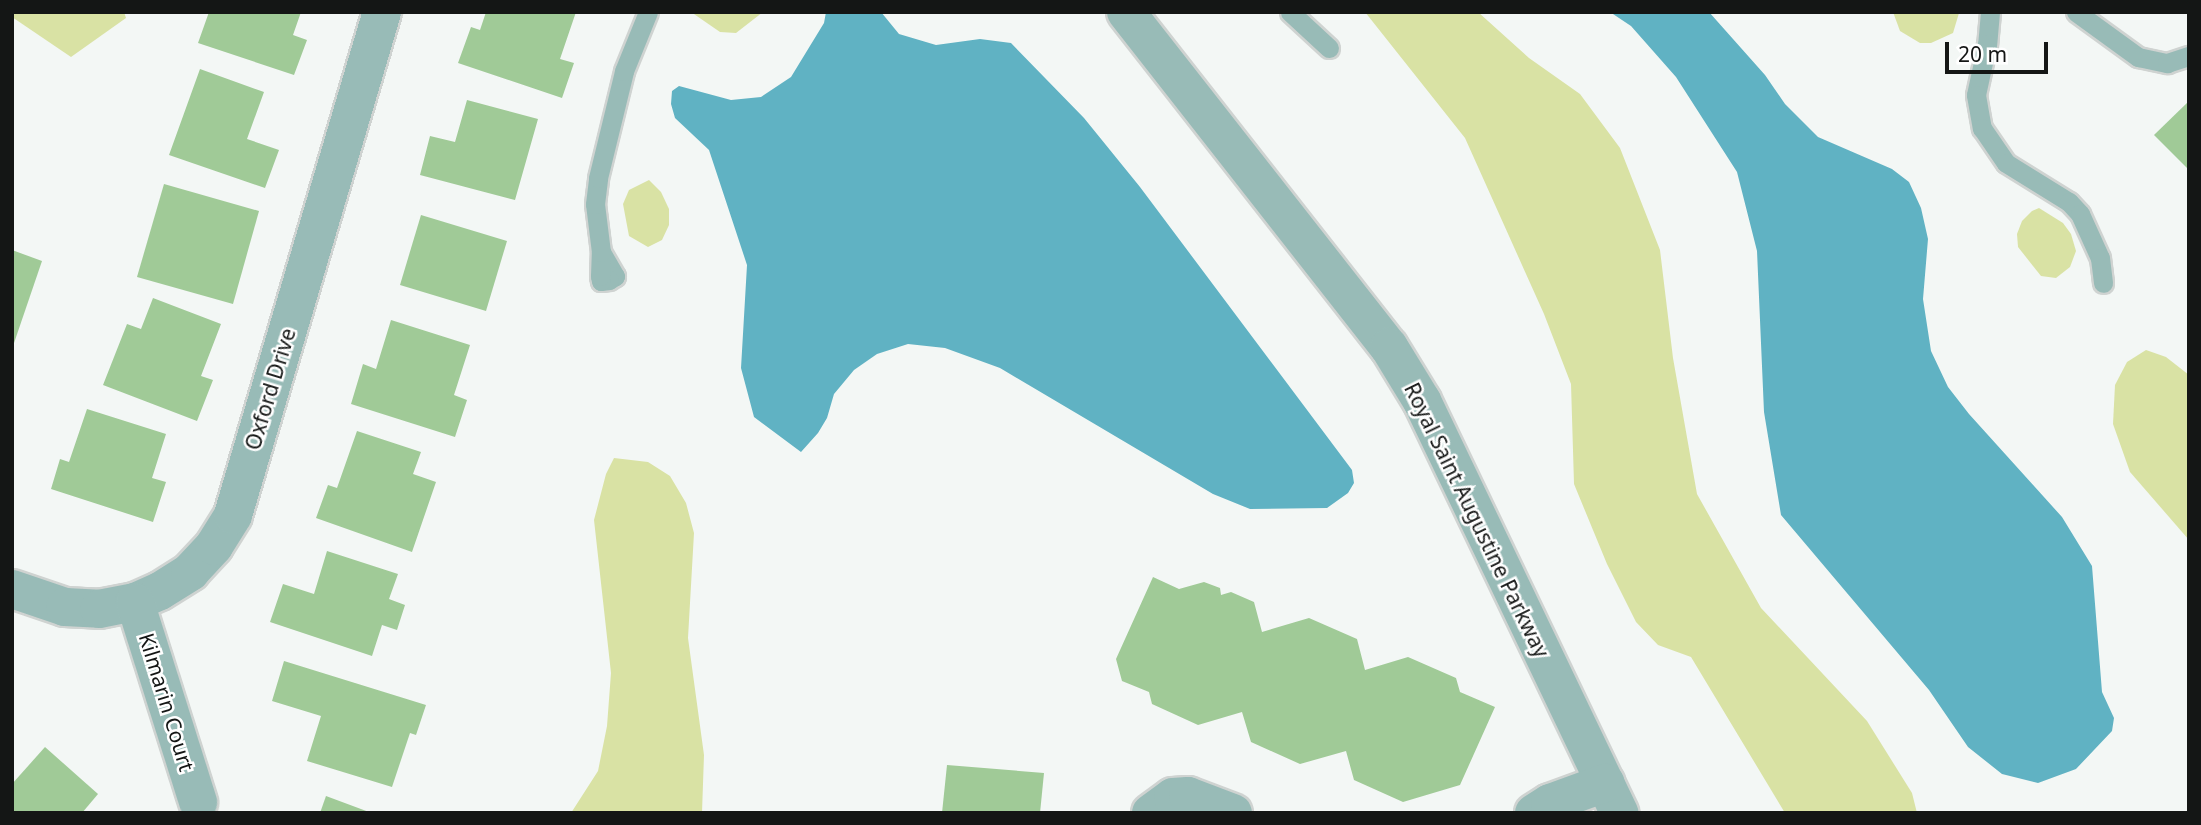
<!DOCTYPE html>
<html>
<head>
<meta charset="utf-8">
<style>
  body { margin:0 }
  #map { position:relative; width:2201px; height:825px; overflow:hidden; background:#f3f7f5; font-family:"Noto Sans",sans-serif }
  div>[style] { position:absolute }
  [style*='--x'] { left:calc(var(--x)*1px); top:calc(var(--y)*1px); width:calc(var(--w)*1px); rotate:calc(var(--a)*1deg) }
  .green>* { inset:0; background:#d9e2a4 }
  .water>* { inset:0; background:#60b2c3 }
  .building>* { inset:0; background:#a0ca97 }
  .roads { filter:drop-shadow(2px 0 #cfd3d1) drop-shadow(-2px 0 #cfd3d1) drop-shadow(0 2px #cfd3d1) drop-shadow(0 -2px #cfd3d1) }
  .service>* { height:19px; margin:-9.5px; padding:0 9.5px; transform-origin:9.5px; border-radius:9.5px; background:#98bbb7 }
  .minor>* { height:38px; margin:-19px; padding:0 19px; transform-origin:19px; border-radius:19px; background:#98bbb7 }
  span { translate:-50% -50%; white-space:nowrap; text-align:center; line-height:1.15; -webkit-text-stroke:5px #fff; paint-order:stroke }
  .street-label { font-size:21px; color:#141615 }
  .frame { position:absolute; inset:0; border:14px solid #141615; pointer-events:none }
  .scale { position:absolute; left:1945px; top:42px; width:103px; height:32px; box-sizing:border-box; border:4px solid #141615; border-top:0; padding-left:9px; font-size:21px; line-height:24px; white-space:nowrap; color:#141615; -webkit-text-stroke:5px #fff; paint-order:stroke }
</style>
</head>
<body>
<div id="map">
  <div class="green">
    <i style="clip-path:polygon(12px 12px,124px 12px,126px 18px,71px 57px,12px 17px)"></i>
    <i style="clip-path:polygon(691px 12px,763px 12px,736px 33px,720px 32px)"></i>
    <i style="clip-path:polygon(1365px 12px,1478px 12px,1529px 58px,1580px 94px,1620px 148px,1660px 250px,1673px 358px,1697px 494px,1761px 608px,1867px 721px,1912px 793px,1917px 813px,1785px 813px,1691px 657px,1658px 645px,1636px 622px,1607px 564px,1574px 484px,1571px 384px,1544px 314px,1465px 138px)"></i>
    <i style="clip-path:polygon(1893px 12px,1959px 12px,1959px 13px,1953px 33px,1931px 43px,1920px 43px,1900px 31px)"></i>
    <i style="clip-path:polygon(649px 180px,661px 192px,669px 209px,669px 225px,662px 240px,648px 247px,629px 236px,623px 204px,629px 190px)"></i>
    <i style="clip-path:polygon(2039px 208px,2063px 223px,2071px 234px,2076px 251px,2070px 267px,2056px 278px,2041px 276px,2018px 247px,2017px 234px,2022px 221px,2032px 211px)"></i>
    <i style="clip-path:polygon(2146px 350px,2166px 357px,2189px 375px,2189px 540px,2130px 472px,2113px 424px,2115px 385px,2127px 362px)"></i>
    <i style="clip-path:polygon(614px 458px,648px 462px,670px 476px,686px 503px,694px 533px,688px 638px,704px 755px,702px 813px,571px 813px,598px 771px,607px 726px,611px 673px,594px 520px,606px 474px)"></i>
  </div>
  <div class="water">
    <i style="clip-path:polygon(826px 12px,881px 12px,899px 34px,936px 45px,980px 39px,1011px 43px,1084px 118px,1140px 187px,1352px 470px,1354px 483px,1348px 493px,1327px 508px,1250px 509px,1213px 494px,1000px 368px,945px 348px,908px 344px,877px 354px,854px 370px,834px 394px,827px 418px,818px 433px,801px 452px,754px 417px,741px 368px,747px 265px,709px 150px,675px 118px,671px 104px,672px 91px,679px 86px,731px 100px,761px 97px,791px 77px,824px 23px)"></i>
    <i style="clip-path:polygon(1610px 12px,1709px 12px,1765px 75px,1785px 104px,1818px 137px,1892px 169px,1909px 182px,1921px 208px,1928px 239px,1923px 299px,1931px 351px,1948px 387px,1969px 414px,2062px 517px,2092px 566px,2102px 692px,2114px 718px,2112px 731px,2076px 769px,2038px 783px,2002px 774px,1968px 747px,1929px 690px,1781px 515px,1764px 412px,1757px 251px,1737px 172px,1676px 77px,1631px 26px)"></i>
  </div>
  <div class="building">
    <i style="clip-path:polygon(209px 12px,301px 12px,293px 35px,307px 40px,294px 75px,198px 43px)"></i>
    <i style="clip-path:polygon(486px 12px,576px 12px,560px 59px,574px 63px,562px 98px,458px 63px,471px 27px,480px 30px)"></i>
    <i style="clip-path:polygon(200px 69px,264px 92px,247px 139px,279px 150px,265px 188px,169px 155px)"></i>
    <i style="clip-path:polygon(467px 100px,538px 119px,515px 200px,420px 175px,430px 136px,455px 142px)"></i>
    <i style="clip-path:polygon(2189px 101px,2189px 170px,2154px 135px)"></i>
    <i style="clip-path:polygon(164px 184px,259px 211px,233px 304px,137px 277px)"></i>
    <i style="clip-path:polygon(421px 215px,507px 241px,486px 311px,400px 285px)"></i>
    <i style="clip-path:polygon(12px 250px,42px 261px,13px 346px,12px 346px)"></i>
    <i style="clip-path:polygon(153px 298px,221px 324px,201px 376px,213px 380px,197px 421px,103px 385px,127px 324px,141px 329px)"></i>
    <i style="clip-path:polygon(391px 320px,470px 345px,454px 395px,467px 400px,455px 437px,351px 404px,363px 364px,376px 369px)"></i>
    <i style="clip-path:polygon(87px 409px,166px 434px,152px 478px,166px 482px,153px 522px,51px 489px,60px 459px,69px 462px)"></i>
    <i style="clip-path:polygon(357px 431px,421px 452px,413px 474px,436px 482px,412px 552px,316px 518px,328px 485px,337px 488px)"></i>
    <i style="clip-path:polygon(327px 551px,398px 574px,389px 599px,405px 605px,397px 630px,382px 625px,372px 656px,270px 622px,283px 584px,314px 594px)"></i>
    <i style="clip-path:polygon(1153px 577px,1179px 589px,1204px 582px,1220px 588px,1221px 595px,1231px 592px,1254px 602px,1262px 632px,1309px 618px,1357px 639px,1365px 670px,1408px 657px,1456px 678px,1460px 692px,1495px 707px,1460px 785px,1403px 802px,1354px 780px,1346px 751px,1300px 764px,1251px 742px,1242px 712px,1198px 725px,1152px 704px,1149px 692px,1122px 681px,1116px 659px)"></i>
    <i style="clip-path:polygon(284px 661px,426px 705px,416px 735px,410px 733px,392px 787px,307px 761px,321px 716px,272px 701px)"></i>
    <i style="clip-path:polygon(45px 747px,98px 794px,82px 813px,12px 813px,12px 784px)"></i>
    <i style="clip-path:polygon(947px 765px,1044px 773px,1040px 813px,942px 813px)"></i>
    <i style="clip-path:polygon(326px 796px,369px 812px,369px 813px,320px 813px)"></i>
  </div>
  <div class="roads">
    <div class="service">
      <i style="--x:1290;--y:12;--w:53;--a:42.7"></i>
      <i style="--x:1990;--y:12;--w:32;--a:95"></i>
      <i style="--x:1987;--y:44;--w:52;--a:102.2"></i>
      <i style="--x:1976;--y:95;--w:34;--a:80"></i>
      <i style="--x:1982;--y:128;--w:42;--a:55.6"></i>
      <i style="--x:2006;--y:163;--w:74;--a:31.8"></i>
      <i style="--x:2069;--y:202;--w:16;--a:47"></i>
      <i style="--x:2080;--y:214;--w:48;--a:65.6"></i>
      <i style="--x:2100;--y:258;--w:25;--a:83"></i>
      <i style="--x:2076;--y:12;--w:77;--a:36"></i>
      <i style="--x:2138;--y:57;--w:30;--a:12"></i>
      <i style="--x:2167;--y:63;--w:23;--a:-18"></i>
      <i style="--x:601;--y:252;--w:28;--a:60"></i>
      <i style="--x:615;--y:276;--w:7;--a:146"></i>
      <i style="--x:609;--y:280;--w:8;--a:173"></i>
      <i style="--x:601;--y:281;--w:5;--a:-101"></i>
      <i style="--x:600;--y:276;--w:24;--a:-88"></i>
      <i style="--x:601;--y:252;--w:48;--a:-97.1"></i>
      <i style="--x:595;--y:204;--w:26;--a:-83"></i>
      <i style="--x:598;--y:178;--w:110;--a:-76.3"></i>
      <i style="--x:624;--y:71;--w:64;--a:-67.9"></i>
    </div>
    <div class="minor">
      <i style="--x:1126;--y:12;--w:426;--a:51.9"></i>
      <i style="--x:1389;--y:347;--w:63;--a:58.6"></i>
      <i style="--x:1422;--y:401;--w:457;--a:64.4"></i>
      <i style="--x:12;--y:589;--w:56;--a:18.8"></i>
      <i style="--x:65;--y:607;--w:34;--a:3"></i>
      <i style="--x:99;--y:609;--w:37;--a:-11"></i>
      <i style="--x:135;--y:602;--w:27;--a:-24"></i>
      <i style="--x:160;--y:591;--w:36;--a:-32"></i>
      <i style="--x:190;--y:572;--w:35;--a:-47"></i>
      <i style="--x:214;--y:546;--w:36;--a:-58"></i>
      <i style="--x:233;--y:515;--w:525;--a:-73.5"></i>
      <i style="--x:135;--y:602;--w:210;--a:72.5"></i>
      <i style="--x:1151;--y:813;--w:27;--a:-36"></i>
      <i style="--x:1173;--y:797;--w:15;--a:-4"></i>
      <i style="--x:1188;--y:796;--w:48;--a:20.7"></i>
      <i style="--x:1534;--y:813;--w:19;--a:-32"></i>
      <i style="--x:1550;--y:803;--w:59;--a:-20"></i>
    </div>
  </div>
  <div class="street-label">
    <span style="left:270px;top:389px;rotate:-73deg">Oxford Drive</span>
    <span style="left:1477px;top:520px;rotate:64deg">Royal Saint Augustine Parkway</span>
    <span style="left:167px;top:702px;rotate:73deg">Kilmarin Court</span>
  </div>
  <div class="frame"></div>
  <div class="scale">20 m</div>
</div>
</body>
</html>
